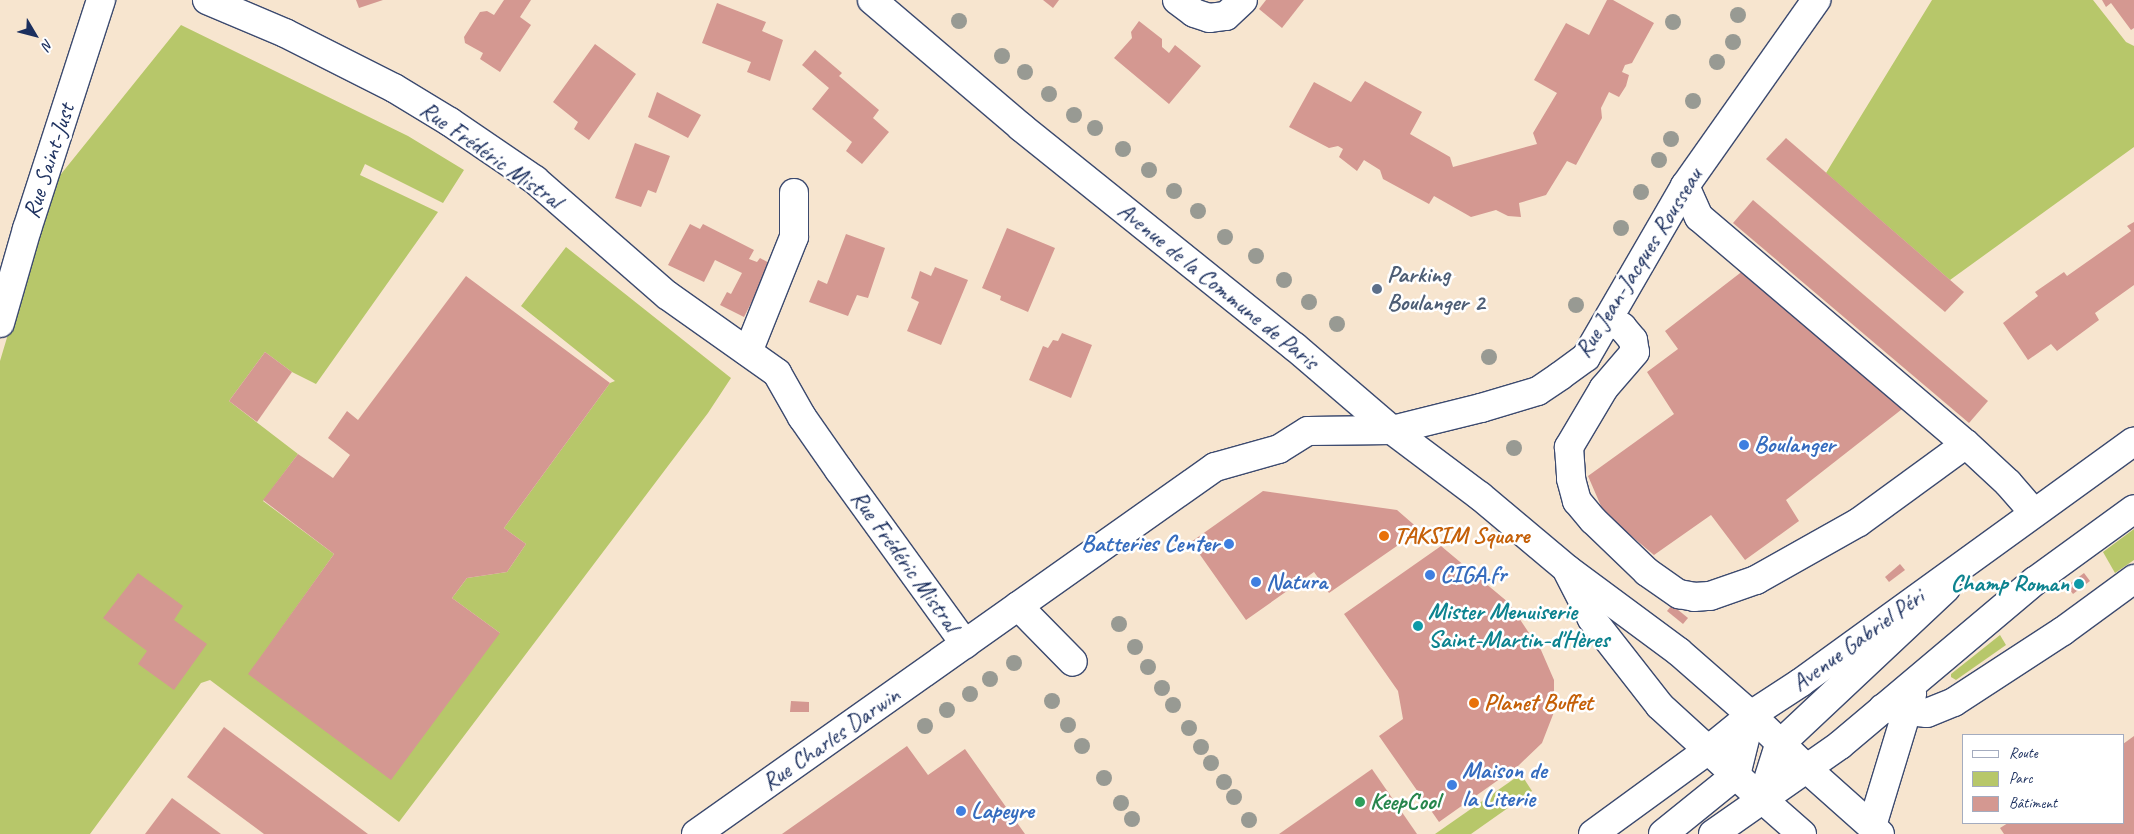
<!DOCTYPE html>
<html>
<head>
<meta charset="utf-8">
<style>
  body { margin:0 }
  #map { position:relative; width:2134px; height:834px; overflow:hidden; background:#f7e5cf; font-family:Caveat,sans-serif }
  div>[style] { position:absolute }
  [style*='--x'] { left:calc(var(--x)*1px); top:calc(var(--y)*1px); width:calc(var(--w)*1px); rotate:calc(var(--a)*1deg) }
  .green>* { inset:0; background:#b7c76a }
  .building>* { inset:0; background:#d49891 }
  .roads { filter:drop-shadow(1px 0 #3c4a6f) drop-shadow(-1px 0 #3c4a6f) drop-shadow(0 1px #3c4a6f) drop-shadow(0 -1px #3c4a6f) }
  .minor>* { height:28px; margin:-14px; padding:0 14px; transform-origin:14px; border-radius:14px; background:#fff }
  .major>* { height:28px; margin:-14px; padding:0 14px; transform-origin:14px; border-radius:14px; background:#fff }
  .trees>* { width:16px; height:16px; margin:-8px; border-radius:50%; background:#989a93 }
  .dots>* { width:14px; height:14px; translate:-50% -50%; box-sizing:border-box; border:2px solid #fff; border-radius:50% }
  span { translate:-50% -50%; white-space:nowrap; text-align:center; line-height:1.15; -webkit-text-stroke:5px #fff; paint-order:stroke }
  .street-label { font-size:24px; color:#1b2f5e }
  .service-label { font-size:24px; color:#4e5e75; font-weight:700 }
  .left { translate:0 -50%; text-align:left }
  .shop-label { font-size:24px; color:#366cbe; font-weight:700 }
  .right { translate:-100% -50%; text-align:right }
  .food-label { font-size:24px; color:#c56008; font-weight:700 }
  .culture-label { font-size:24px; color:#0d838f; font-weight:700 }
  .leisure-label { font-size:24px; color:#27864d; font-weight:700 }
  .legend { position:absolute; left:1962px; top:734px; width:162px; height:90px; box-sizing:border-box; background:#fff; border:1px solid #a4acbf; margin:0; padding:6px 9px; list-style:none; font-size:15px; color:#1b2f5e }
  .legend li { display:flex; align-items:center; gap:10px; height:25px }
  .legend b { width:25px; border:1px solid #a4acbf }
  .north { position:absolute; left:10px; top:10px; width:50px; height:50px; -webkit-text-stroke:4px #fff; paint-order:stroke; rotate:127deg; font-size:14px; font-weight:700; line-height:20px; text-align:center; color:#1b2f5e }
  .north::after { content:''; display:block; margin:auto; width:18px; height:22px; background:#1b2f5e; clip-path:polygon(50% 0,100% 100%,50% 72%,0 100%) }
</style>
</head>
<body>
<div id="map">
  <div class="green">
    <i style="clip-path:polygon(1932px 0,2093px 0,2126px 42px,2134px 46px,2134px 147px,1950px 280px,1826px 173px)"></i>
    <i style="clip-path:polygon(181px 25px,408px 136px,464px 170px,443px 203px,365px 164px,360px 175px,438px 212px,316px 384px,292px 372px,265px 352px,229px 401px,298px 454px,263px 501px,334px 554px,249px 674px,500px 633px,452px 598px,467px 578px,507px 572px,526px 544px,504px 528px,610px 383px,615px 381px,521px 306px,566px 247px,731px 378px,708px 413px,399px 822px,210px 680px,201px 683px,90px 834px,0 834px,0 361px,53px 184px)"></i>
    <i style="clip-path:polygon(2134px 529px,2134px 560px,2115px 573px,2103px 552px)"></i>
    <i style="clip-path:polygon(2000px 635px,2006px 645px,1956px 680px,1951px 677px,1951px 674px)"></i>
    <i style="clip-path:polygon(1521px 774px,1532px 791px,1471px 834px,1435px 834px)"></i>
  </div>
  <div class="building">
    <i style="clip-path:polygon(356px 0,383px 0,359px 8px)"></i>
    <i style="clip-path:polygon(504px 0,531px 0,520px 17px,531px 25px,500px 72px,480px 59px,483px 53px,465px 43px,464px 37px,480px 12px,487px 11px,494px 15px)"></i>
    <i style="clip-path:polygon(1043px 0,1059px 0,1053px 8px)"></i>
    <i style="clip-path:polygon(1266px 0,1304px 0,1282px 28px,1259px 9px)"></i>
    <i style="clip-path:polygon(1607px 0,1613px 0,1654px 23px,1632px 63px,1625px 65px,1622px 72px,1629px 75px,1626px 86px,1619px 97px,1609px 92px,1601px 108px,1602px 118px,1576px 165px,1567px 161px,1546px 195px,1519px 203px,1521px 217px,1508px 216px,1496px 210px,1471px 217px,1434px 196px,1429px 204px,1383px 179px,1380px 170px,1364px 160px,1357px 171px,1339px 157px,1343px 149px,1338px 146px,1329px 148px,1289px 127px,1314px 82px,1351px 102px,1365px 81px,1422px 112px,1410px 134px,1450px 157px,1453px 167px,1537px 144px,1533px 133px,1557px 93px,1534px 80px,1566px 23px,1589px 35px)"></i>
    <i style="clip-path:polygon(2102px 0,2134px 0,2134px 28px,2131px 30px,2111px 3px,2106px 7px)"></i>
    <i style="clip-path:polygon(717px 3px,766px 22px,762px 31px,783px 40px,770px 81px,747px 72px,751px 62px,702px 43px)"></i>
    <i style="clip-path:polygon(1139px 21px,1162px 39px,1162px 47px,1169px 53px,1175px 45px,1201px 66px,1169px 104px,1114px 58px,1132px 38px,1131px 32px)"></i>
    <i style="clip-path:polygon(595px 44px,636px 74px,589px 140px,574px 129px,578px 122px,553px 102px)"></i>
    <i style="clip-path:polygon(815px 50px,842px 73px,839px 76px,879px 110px,873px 118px,889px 132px,862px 164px,846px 151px,852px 142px,812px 109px,829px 88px,802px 65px)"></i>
    <i style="clip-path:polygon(657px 92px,701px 115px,688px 138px,648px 117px)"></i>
    <i style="clip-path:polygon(1786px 138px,1964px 292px,1945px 312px,1766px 159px)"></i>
    <i style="clip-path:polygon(635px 143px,670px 156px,656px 193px,648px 190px,641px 207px,615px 198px)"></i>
    <i style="clip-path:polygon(1753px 200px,1988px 401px,1969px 423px,1733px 223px)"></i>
    <i style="clip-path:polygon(2134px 222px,2134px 285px,2095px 313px,2099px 320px,2057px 351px,2051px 344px,2028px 360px,2003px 323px,2038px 296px,2035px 292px,2064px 272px,2067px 276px,2131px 231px,2127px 226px)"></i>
    <i style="clip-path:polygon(690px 224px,700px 229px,703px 224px,754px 250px,749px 259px,757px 262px,760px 258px,771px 264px,744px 317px,720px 305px,727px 292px,731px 294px,742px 273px,715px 260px,704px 282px,668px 265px)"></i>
    <i style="clip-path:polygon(1007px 228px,1055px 248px,1028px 312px,1000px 300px,1001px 296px,982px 288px)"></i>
    <i style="clip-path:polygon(846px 234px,885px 248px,868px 298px,857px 295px,848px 316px,809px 302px,818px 280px,827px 284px)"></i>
    <i style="clip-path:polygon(935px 267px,968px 280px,941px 345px,907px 331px,919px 302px,911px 298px,920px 271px,931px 276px)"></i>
    <i style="clip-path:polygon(1744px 270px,1906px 406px,1786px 500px,1799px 521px,1745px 560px,1711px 515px,1654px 555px,1604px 513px,1588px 476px,1674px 414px,1647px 372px,1678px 349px,1665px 331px)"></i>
    <i style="clip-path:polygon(466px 276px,610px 383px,504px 528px,526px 544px,507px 572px,467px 578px,452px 598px,500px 633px,391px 780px,248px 674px,334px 554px,263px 500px,298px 454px,333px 478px,350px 455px,328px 438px,347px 411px,358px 420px)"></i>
    <i style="clip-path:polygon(1062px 333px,1092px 345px,1071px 398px,1029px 380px,1043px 346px,1048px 348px,1053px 340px,1058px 341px)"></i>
    <i style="clip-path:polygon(265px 352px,292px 372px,257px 422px,229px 401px)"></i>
    <i style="clip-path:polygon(1263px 491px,1397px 510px,1420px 530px,1329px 593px,1314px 572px,1246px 620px,1191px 542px)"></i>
    <i style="clip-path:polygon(1441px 546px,1509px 603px,1531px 636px,1541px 650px,1554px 680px,1554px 712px,1542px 743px,1518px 766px,1439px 822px,1379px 736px,1403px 719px,1398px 691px,1344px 614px)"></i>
    <i style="clip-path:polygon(1900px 564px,1905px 570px,1889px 582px,1885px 577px)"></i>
    <i style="clip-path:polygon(138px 573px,183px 606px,174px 620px,207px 644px,174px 690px,138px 664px,147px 651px,103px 618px)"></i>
    <i style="clip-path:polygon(2084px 573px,2090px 581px,2073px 594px,2067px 586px)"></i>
    <i style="clip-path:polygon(1672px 605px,1688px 618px,1683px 624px,1667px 611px)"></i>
    <i style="clip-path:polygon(791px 701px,809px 702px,809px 712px,790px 712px)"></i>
    <i style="clip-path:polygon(224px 727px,368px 834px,264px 834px,187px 777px)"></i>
    <i style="clip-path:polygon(2134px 736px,2134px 834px,2004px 834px,2000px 828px,2008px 823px,2123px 823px,2123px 744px)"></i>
    <i style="clip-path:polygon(907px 746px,928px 775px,965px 749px,1025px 834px,782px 834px)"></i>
    <i style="clip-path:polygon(1372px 769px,1417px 834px,1279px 834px)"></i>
    <i style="clip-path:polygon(172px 798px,221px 834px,145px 834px)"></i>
  </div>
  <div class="roads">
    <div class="minor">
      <i style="--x:207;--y:0;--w:85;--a:22.9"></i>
      <i style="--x:285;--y:33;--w:122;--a:26.8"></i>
      <i style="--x:394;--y:88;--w:66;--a:31.3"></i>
      <i style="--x:450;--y:122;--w:103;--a:34.3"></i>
      <i style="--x:535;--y:180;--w:175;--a:41.1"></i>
      <i style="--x:667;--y:295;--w:135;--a:35.3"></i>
      <i style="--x:777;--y:373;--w:51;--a:60.4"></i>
      <i style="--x:802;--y:417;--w:65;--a:55.1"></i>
      <i style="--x:839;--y:470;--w:215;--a:54.1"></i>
      <i style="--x:1177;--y:0;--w:21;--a:37"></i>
      <i style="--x:1194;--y:13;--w:16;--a:18"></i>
      <i style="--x:1209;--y:18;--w:17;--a:-7"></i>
      <i style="--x:1226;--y:16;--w:23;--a:-43"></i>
      <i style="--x:1685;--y:186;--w:34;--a:66"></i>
      <i style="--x:1699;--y:217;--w:350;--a:40.4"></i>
      <i style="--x:1966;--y:444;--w:57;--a:42.9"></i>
      <i style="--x:2008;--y:483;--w:38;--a:49"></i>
      <i style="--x:1607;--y:322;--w:16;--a:18"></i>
      <i style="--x:1622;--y:327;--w:17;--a:50"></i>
      <i style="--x:1633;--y:340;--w:12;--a:81"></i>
      <i style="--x:1635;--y:352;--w:48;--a:130.7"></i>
      <i style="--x:1604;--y:388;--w:69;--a:120.7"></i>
      <i style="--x:1569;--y:447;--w:32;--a:86"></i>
      <i style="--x:1571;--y:479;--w:23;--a:75"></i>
      <i style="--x:1577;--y:501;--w:25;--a:50"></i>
      <i style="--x:1593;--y:520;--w:75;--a:43.9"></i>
      <i style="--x:1647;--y:572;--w:39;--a:35"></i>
      <i style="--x:1679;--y:594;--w:15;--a:11"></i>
      <i style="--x:1694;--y:597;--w:16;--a:-4"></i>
      <i style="--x:1710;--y:596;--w:49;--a:-19.2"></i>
      <i style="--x:1756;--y:580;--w:118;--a:-29.4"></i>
      <i style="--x:1859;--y:522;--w:132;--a:-36.1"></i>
      <i style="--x:0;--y:323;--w:98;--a:-74"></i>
      <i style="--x:27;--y:229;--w:241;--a:-72.1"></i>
      <i style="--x:748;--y:352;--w:124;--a:-68.2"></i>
      <i style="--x:794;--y:237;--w:44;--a:-90"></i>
      <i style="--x:1018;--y:606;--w:78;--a:45.5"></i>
      <i style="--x:1883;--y:708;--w:44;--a:6.5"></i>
      <i style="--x:1927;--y:713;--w:29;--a:-22"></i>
      <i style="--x:1954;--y:702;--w:130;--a:-33.1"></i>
      <i style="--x:2063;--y:631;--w:88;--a:-36.2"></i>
      <i style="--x:1806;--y:768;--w:99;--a:41.7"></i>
      <i style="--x:1872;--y:826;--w:138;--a:-73.1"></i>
      <i style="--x:696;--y:834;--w:636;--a:-35.27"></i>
      <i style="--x:1215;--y:467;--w:66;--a:-15.7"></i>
      <i style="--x:1279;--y:449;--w:34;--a:-32"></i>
      <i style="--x:1308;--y:431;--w:84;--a:-0.7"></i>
      <i style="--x:1392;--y:430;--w:92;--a:-13.9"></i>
      <i style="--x:1481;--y:408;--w:59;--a:-16.6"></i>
      <i style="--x:1538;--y:391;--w:27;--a:-34"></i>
      <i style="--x:1560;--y:376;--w:32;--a:-36"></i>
      <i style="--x:1586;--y:357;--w:198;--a:-59.9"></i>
      <i style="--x:1685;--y:186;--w:228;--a:-54.8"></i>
      <i style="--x:1802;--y:834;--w:53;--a:-138.8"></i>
      <i style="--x:1762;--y:799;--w:57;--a:-72.5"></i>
      <i style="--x:1779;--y:745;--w:229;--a:-43.2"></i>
    </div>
    <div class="major">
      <i style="--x:872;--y:0;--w:196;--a:40.4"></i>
      <i style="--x:1021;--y:127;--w:351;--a:38.8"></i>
      <i style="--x:1295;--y:347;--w:128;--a:40.6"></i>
      <i style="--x:1392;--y:430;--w:110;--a:36.9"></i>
      <i style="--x:1480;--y:496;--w:114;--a:40"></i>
      <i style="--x:1567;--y:569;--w:139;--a:36.5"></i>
      <i style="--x:1679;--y:652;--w:96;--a:41.2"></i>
      <i style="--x:1751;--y:715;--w:76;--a:43.9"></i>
      <i style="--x:1568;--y:572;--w:53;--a:62.9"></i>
      <i style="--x:1592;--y:619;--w:110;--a:52"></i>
      <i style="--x:1660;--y:706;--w:138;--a:42.4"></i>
      <i style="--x:1593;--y:834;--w:142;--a:-36.1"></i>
      <i style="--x:1708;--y:750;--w:55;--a:-39.1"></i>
      <i style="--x:1751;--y:715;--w:59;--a:-33.1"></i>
      <i style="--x:1800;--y:683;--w:412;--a:-35.9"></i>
      <i style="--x:1663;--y:834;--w:94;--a:-38.9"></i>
      <i style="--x:1736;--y:775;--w:62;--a:-76"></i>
      <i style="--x:1713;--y:834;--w:155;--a:-35"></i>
      <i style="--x:1840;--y:745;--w:255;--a:-40.1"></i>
      <i style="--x:2035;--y:581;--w:122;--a:-36"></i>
    </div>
  </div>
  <div class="trees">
    <i style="left:1738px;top:15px"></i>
    <i style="left:959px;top:21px"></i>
    <i style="left:1673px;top:22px"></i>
    <i style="left:1733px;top:42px"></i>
    <i style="left:1002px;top:56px"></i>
    <i style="left:1717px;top:62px"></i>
    <i style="left:1025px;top:72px"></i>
    <i style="left:1049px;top:94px"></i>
    <i style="left:1693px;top:101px"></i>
    <i style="left:1074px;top:115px"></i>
    <i style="left:1095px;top:128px"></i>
    <i style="left:1671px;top:139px"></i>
    <i style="left:1123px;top:149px"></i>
    <i style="left:1659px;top:160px"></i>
    <i style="left:1149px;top:170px"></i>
    <i style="left:1174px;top:191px"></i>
    <i style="left:1641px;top:192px"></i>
    <i style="left:1198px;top:211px"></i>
    <i style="left:1621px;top:228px"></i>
    <i style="left:1225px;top:237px"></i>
    <i style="left:1256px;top:256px"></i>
    <i style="left:1284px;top:280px"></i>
    <i style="left:1309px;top:302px"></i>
    <i style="left:1576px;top:305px"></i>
    <i style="left:1337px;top:324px"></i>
    <i style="left:1489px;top:357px"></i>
    <i style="left:1514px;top:448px"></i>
    <i style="left:1119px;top:624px"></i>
    <i style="left:1135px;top:647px"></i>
    <i style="left:1014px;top:663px"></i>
    <i style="left:1148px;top:667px"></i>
    <i style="left:990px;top:679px"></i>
    <i style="left:1162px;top:688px"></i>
    <i style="left:970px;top:694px"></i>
    <i style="left:1052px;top:701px"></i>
    <i style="left:1173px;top:705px"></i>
    <i style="left:947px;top:710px"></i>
    <i style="left:1068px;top:725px"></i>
    <i style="left:925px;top:726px"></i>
    <i style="left:1189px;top:728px"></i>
    <i style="left:1082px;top:746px"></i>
    <i style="left:1201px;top:747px"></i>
    <i style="left:1211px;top:763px"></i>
    <i style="left:1104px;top:778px"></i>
    <i style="left:1224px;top:782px"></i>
    <i style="left:1234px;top:797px"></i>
    <i style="left:1121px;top:803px"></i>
    <i style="left:1132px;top:819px"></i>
    <i style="left:1249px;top:820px"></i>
  </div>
  <div class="dots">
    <i style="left:1377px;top:289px;background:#5c6f8a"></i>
    <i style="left:1744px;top:445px;background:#3f7fe0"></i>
    <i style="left:1384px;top:536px;background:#e8710a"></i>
    <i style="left:1229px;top:544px;background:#3f7fe0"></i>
    <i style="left:1430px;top:575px;background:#3f7fe0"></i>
    <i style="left:1256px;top:582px;background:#3f7fe0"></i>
    <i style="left:2079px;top:584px;background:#0f9aa8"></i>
    <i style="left:1418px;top:626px;background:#0f9aa8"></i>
    <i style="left:1474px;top:703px;background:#e8710a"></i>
    <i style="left:1452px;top:785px;background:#3f7fe0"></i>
    <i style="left:1360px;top:802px;background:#2e9e5b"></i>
    <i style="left:961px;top:811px;background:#3f7fe0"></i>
  </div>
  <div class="street-label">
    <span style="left:491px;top:155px;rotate:35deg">Rue Frédéric Mistral</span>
    <span style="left:49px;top:161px;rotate:-72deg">Rue Saint-Just</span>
    <span style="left:1639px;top:263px;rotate:-58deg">Rue Jean-Jacques Rousseau</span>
    <span style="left:1218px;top:286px;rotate:39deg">Avenue de la Commune de Paris</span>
    <span style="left:905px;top:561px;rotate:54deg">Rue Frédéric Mistral</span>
    <span style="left:1858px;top:640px;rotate:-36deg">Avenue Gabriel Péri</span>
    <span style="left:831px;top:739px;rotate:-35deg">Rue Charles Darwin</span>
  </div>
  <div class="service-label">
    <span class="left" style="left:1387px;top:289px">Parking<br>Boulanger 2</span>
  </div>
  <div class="shop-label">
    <span class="left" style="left:1754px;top:445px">Boulanger</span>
    <span class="right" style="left:1219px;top:544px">Batteries Center</span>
    <span class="left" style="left:1440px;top:575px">CIGA.fr</span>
    <span class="left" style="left:1266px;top:582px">Natura</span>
    <span class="left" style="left:1462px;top:785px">Maison de<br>la Literie</span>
    <span class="left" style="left:971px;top:811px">Lapeyre</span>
  </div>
  <div class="food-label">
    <span class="left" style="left:1394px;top:536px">TAKSIM Square</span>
    <span class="left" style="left:1484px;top:703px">Planet Buffet</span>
  </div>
  <div class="culture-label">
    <span class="right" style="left:2069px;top:584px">Champ Roman</span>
    <span class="left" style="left:1428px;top:626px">Mister Menuiserie<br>Saint-Martin-d'Hères</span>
  </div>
  <div class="leisure-label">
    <span class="left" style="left:1370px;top:802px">KeepCool</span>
  </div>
  <ul class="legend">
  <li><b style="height:6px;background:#fff"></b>Route</li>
  <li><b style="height:14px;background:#b7c76a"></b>Parc</li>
  <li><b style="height:14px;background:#d49891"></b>Bâtiment</li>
  </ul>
  <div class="north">N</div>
</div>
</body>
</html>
